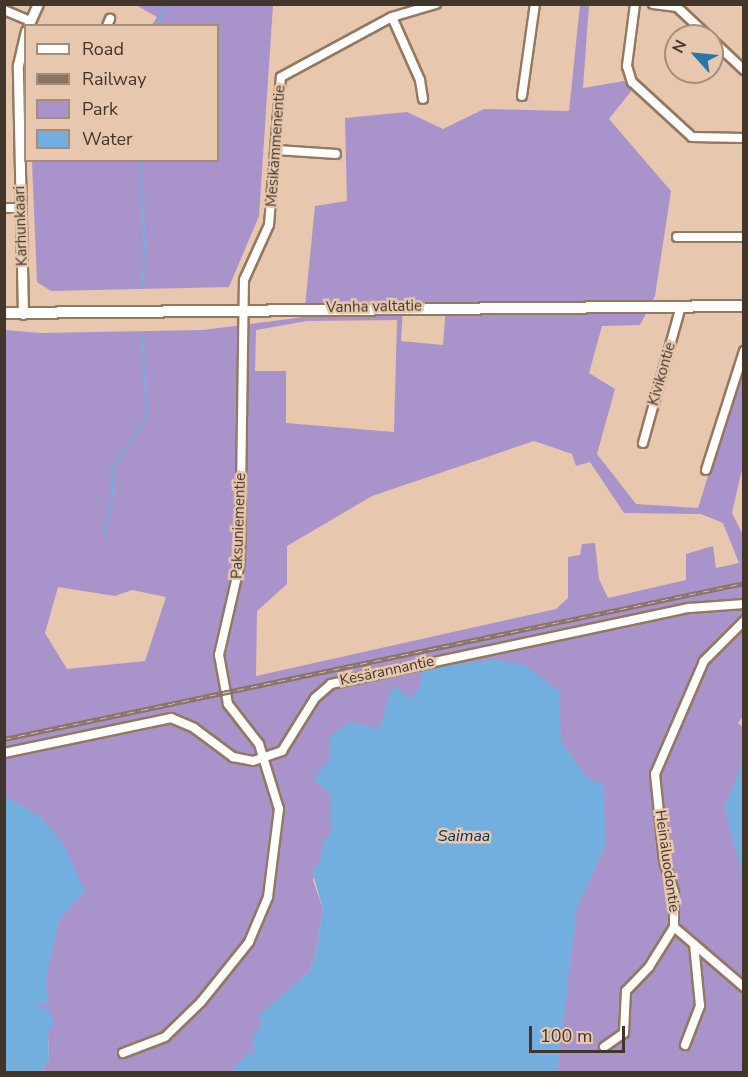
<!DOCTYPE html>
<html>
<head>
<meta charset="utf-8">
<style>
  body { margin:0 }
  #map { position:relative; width:748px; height:1077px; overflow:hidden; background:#e7c7ad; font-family:"Nunito Sans",sans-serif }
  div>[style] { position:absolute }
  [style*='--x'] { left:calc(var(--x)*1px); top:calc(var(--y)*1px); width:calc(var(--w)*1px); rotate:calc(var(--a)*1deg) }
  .green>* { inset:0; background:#a993cb }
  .water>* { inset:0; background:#73afde }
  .stream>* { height:2px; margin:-1px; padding:0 1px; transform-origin:1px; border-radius:1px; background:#73afde }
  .roads { filter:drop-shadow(2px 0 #94785f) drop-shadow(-2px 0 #94785f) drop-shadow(0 2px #94785f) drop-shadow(0 -2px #94785f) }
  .minor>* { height:8px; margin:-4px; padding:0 4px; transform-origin:4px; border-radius:4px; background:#fff }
  .tertiary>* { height:9px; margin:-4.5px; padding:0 4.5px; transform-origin:4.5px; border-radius:4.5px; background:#fff }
  .secondary>* { height:10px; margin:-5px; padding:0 5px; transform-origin:5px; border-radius:5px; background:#fff }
  .rail>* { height:4.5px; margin-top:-2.25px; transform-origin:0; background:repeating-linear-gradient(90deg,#e7c7ad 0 7px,#897463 0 14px); box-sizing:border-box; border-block:2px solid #897463 }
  span { translate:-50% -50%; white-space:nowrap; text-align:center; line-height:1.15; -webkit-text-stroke:5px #e7c7ad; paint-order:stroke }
  .street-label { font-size:15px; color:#42362b }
  .water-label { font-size:16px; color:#003250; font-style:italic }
  .frame { position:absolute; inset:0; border:6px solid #42362b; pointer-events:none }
  .legend { position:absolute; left:24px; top:24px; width:195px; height:138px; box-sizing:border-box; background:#e7c7ad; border:2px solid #a58d79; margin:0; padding:8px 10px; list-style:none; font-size:18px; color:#42362b }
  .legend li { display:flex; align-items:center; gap:12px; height:30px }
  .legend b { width:30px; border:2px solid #a58d79 }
  .north { position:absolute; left:664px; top:24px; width:60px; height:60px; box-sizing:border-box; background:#e7c7ad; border:2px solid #a58d79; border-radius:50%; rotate:297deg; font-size:16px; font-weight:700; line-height:24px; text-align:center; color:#42362b }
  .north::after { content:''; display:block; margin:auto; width:21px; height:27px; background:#2b76a9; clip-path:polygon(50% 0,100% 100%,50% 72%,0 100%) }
  .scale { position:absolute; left:529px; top:1026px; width:96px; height:27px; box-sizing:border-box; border:3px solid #42362b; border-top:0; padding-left:8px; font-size:18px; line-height:21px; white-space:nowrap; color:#42362b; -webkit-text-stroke:4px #e7c7ad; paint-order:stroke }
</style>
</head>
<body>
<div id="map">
  <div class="green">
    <i style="clip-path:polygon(136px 5px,273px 5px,259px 216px,229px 287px,51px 291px,37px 282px,32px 161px,218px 160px,218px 26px,152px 25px,157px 17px)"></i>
    <i style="clip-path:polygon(evenodd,580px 5px,589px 5px,583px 88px,624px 81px,632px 90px,609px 119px,671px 191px,655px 296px,640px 325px,602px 326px,589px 373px,615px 389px,597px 454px,636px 504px,698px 508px,743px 364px,743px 465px,732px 513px,744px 537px,744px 715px,738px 723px,744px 728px,743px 1072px,557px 1072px,557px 1065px,331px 833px,313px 880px,323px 909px,315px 956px,309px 972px,258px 1017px,263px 1022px,254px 1055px,231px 1072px,41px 1072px,49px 1060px,48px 1032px,36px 1009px,4px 977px,4px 330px,41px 333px,203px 330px,304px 317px,315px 206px,347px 201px,345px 118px,407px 112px,443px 129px,484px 109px,569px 111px,580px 5px,446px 306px,443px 345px,401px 341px,403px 307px,446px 306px,580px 5px,397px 320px,394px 432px,286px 423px,286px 371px,255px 371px,256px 330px,307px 321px,397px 320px,580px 5px,534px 441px,572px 454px,576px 466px,590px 462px,624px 513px,701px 514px,723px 523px,739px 563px,716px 568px,713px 546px,686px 554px,686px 580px,608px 598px,599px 579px,595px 543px,582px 544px,580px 555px,568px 557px,568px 598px,556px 609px,256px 676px,257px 611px,287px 584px,287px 546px,372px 496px,534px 441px,580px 5px,58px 587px,115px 596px,132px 590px,166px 597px,145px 661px,67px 669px,45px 633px,58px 587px)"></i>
  </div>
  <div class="water">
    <i style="clip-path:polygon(493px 659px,524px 665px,559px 691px,561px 741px,587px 778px,604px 785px,605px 845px,577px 909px,557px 1072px,231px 1072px,249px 1052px,254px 1054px,252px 1039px,263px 1022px,257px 1017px,309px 972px,315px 956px,323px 909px,312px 871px,320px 862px,323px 842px,331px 832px,330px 793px,313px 779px,329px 760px,331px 735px,351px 722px,379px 729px,391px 690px,397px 687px,409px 699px,420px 688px,422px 670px)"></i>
    <i style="clip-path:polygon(743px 759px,744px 759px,743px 879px,725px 807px)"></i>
    <i style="clip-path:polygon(5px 796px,41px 817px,64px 845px,85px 892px,59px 919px,46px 979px,48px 1004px,34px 1005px,49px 1010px,54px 1022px,48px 1032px,49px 1060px,41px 1072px,5px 1072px)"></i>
  </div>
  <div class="stream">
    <i style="--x:157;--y:26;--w:24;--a:-66"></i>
    <i style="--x:139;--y:160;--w:86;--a:86"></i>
    <i style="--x:145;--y:246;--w:42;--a:94.1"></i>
    <i style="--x:104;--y:533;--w:42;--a:-77.6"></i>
    <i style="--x:113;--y:492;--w:23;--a:-92"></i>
    <i style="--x:112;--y:469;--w:64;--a:-56.6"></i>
    <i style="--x:147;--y:416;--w:83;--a:-93.4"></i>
  </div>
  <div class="roads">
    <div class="minor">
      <i style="--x:635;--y:4;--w:63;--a:97.4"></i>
      <i style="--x:627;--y:66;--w:17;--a:73"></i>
      <i style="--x:632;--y:82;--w:81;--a:42.5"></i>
      <i style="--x:692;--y:137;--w:52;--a:1.1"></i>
      <i style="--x:653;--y:4;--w:24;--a:7"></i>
      <i style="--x:677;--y:7;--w:42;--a:43.1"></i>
      <i style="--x:4;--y:10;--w:28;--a:23"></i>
      <i style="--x:392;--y:17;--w:69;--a:66"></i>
      <i style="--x:420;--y:80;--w:19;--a:81"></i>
      <i style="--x:107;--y:26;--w:8;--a:-67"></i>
      <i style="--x:712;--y:40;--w:44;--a:43.2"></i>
      <i style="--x:522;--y:96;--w:93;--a:-82"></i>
      <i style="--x:277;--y:150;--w:59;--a:3.9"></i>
      <i style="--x:4;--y:208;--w:16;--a:0"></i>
      <i style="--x:677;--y:237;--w:67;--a:0"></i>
      <i style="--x:643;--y:443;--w:142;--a:-74.5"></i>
      <i style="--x:706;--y:470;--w:125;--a:-72.3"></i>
      <i style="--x:744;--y:621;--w:57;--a:135"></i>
      <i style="--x:704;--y:661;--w:123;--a:113.4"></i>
      <i style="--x:655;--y:774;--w:87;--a:84.1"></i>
      <i style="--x:664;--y:861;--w:33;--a:72"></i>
      <i style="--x:674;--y:892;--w:35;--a:90"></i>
      <i style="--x:674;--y:927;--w:92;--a:40.6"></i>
      <i style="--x:4;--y:753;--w:171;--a:-11.8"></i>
      <i style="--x:171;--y:718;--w:25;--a:23"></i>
      <i style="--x:194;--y:728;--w:49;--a:36.6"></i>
      <i style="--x:233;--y:757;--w:20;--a:11"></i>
      <i style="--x:253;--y:761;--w:31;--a:-19"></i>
      <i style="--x:282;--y:751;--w:62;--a:-58.1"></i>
      <i style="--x:315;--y:698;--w:21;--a:-41"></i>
      <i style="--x:331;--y:684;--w:367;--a:-12"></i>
      <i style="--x:690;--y:608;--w:54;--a:-4.2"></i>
      <i style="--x:685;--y:1045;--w:42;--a:-69"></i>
      <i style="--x:700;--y:1006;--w:62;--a:-95.5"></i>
      <i style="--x:604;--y:1047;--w:24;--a:-35"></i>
      <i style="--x:624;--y:1033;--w:42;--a:-87.3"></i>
      <i style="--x:626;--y:991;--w:33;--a:-46"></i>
      <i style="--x:649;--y:967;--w:47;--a:-58"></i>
      <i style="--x:123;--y:1053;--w:45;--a:-20.9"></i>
      <i style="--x:165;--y:1037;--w:50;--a:-44.2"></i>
      <i style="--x:201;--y:1002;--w:77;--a:-51.3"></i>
      <i style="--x:249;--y:942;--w:49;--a:-67.1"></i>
      <i style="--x:268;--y:897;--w:89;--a:-82.9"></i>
      <i style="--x:279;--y:809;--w:68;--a:-107.1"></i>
      <i style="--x:259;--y:744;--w:51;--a:-127.8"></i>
      <i style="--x:228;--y:704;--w:50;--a:-100.4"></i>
      <i style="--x:219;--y:655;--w:94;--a:-77.1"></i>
      <i style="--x:240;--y:563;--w:283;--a:-89.2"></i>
      <i style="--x:244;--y:280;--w:60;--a:-65.6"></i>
      <i style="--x:269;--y:225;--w:148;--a:-85.4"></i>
      <i style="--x:281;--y:77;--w:126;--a:-28.4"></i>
      <i style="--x:392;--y:17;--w:46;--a:-16.5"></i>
    </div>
    <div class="tertiary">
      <i style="--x:28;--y:26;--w:24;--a:-66"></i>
      <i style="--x:23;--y:314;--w:249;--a:-91.2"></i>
      <i style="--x:18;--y:65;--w:35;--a:-77"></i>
    </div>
    <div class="secondary">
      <i style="--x:4;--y:313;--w:740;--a:-0.54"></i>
    </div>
  </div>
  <div class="rail">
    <i style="--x:4;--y:739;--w:756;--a:-11.9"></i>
  </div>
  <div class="street-label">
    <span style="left:276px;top:146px;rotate:-86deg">Mesikämmenentie</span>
    <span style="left:21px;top:226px;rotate:-92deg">Karhunkaari</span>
    <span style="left:374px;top:307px;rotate:-1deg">Vanha valtatie</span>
    <span style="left:662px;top:374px;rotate:-74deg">Kivikontie</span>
    <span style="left:239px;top:526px;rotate:-88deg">Paksuniementie</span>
    <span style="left:387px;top:671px;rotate:-12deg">Kesärannantie</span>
    <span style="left:667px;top:861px;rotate:82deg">Heinäluodontie</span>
  </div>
  <div class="water-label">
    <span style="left:464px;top:836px">Saimaa</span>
  </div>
  <div class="frame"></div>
  <ul class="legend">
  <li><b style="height:8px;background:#fff"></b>Road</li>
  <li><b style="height:8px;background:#897463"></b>Railway</li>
  <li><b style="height:16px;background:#a993cb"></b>Park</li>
  <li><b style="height:16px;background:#73afde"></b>Water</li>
  </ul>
  <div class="north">N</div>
  <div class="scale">100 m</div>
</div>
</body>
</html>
